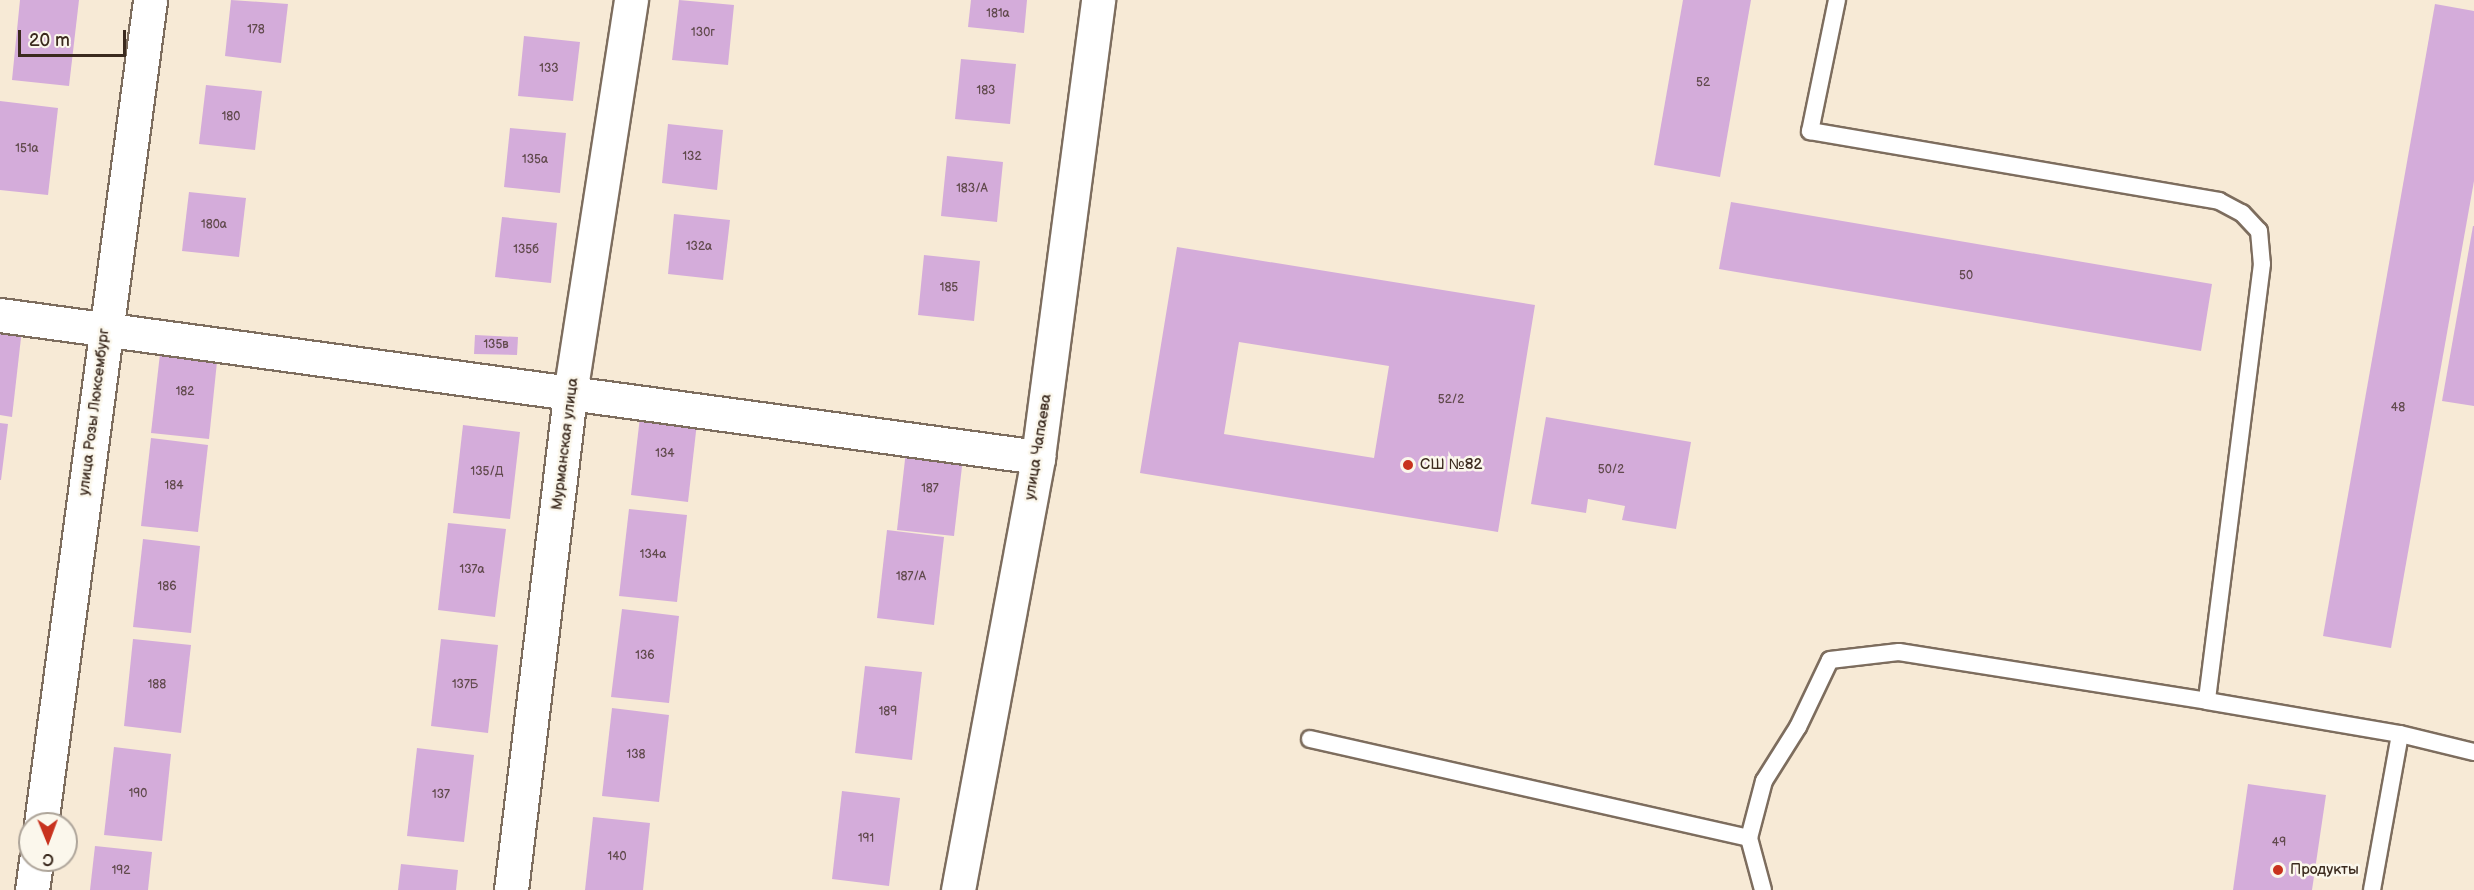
<!DOCTYPE html>
<html>
<head>
<meta charset="utf-8">
<style>
  body { margin:0 }
  #map { position:relative; width:2474px; height:890px; overflow:hidden; background:#f7ead6; font-family:"Balsamiq Sans",sans-serif }
  div>[style] { position:absolute }
  [style*='--x'] { left:calc(var(--x)*1px); top:calc(var(--y)*1px); width:calc(var(--w)*1px); rotate:calc(var(--a)*1deg) }
  .building>* { inset:0; background:#d4acda }
  .roads { filter:drop-shadow(2px 0 #7d6d5e) drop-shadow(-2px 0 #7d6d5e) drop-shadow(0 2px #7d6d5e) drop-shadow(0 -2px #7d6d5e) }
  .service>* { height:16px; margin:-8px; padding:0 8px; transform-origin:8px; border-radius:8px; background:#fff }
  .minor>* { height:33px; margin:-16.5px; padding:0 16.5px; transform-origin:16.5px; border-radius:16.5px; background:#fff }
  .dots>* { width:16px; height:16px; translate:-50% -50%; box-sizing:border-box; border:3px solid #fbf7ec; border-radius:50% }
  span { translate:-50% -50%; white-space:nowrap; text-align:center; line-height:1.15; -webkit-text-stroke:5px #fbf7ec; paint-order:stroke }
  .number-label { font-size:12px; color:#614a4d }
  .number-label span { -webkit-text-stroke-width:0 }
  .street-label { font-size:15px; color:#3b2a1e }
  .poi-label { font-size:15px; color:#3b2a1e }
  .left { translate:0 -50%; text-align:left }
  .north { position:absolute; left:18px; top:812px; width:60px; height:60px; box-sizing:border-box; background:#fbf7ec; border:2px solid #aea59a; border-radius:50%; rotate:179deg; font-size:16px; font-weight:700; line-height:24px; text-align:center; color:#3b2a1e }
  .north::after { content:''; display:block; margin:auto; width:21px; height:27px; background:#c8321e; clip-path:polygon(50% 0,100% 100%,50% 72%,0 100%) }
  .scale { position:absolute; left:18px; top:30px; width:108px; height:27px; box-sizing:border-box; border:3px solid #3b2a1e; border-top:0; padding-left:8px; font-size:18px; line-height:21px; white-space:nowrap; color:#3b2a1e; -webkit-text-stroke:4px #fbf7ec; paint-order:stroke }
</style>
</head>
<body>
<div id="map">
  <div class="building">
    <i style="clip-path:polygon(20px 0,79px 0,69px 86px,12px 80px)"></i>
    <i style="clip-path:polygon(231px 0,288px 4px,281px 63px,225px 56px)"></i>
    <i style="clip-path:polygon(679px 0,734px 5px,728px 65px,672px 60px)"></i>
    <i style="clip-path:polygon(971px 0,1027px 0,1024px 33px,968px 27px)"></i>
    <i style="clip-path:polygon(1683px 0,1751px 0,1720px 177px,1654px 165px)"></i>
    <i style="clip-path:polygon(2435px 4px,2474px 11px,2474px 181px,2391px 648px,2323px 636px)"></i>
    <i style="clip-path:polygon(524px 36px,580px 42px,573px 101px,518px 96px)"></i>
    <i style="clip-path:polygon(961px 59px,1016px 64px,1010px 124px,955px 119px)"></i>
    <i style="clip-path:polygon(206px 85px,262px 91px,255px 150px,199px 144px)"></i>
    <i style="clip-path:polygon(0 101px,58px 108px,48px 195px,0 190px)"></i>
    <i style="clip-path:polygon(668px 124px,723px 130px,717px 190px,662px 183px)"></i>
    <i style="clip-path:polygon(510px 128px,566px 133px,560px 193px,504px 187px)"></i>
    <i style="clip-path:polygon(947px 156px,1003px 162px,997px 222px,941px 216px)"></i>
    <i style="clip-path:polygon(189px 192px,246px 198px,239px 257px,182px 251px)"></i>
    <i style="clip-path:polygon(1731px 202px,2212px 284px,2201px 351px,1719px 269px)"></i>
    <i style="clip-path:polygon(674px 214px,730px 220px,723px 280px,668px 274px)"></i>
    <i style="clip-path:polygon(502px 217px,557px 223px,551px 283px,495px 277px)"></i>
    <i style="clip-path:polygon(2473px 226px,2474px 226px,2474px 406px,2442px 401px)"></i>
    <i style="clip-path:polygon(evenodd,1177px 247px,1535px 305px,1498px 532px,1140px 473px,1177px 247px,1239px 342px,1389px 366px,1374px 458px,1224px 434px,1239px 342px)"></i>
    <i style="clip-path:polygon(924px 255px,980px 261px,974px 321px,918px 315px)"></i>
    <i style="clip-path:polygon(0 327px,22px 329px,12px 417px,0 415px)"></i>
    <i style="clip-path:polygon(475px 335px,518px 337px,517px 355px,474px 354px)"></i>
    <i style="clip-path:polygon(161px 345px,218px 352px,209px 439px,151px 433px)"></i>
    <i style="clip-path:polygon(641px 408px,698px 414px,688px 502px,631px 495px)"></i>
    <i style="clip-path:polygon(1546px 417px,1691px 442px,1676px 529px,1622px 520px,1625px 506px,1588px 499px,1586px 513px,1531px 504px)"></i>
    <i style="clip-path:polygon(0 423px,8px 424px,1px 480px,0 480px)"></i>
    <i style="clip-path:polygon(463px 425px,520px 432px,510px 519px,453px 513px)"></i>
    <i style="clip-path:polygon(151px 438px,208px 445px,198px 532px,141px 526px)"></i>
    <i style="clip-path:polygon(907px 442px,964px 449px,954px 536px,897px 530px)"></i>
    <i style="clip-path:polygon(629px 509px,687px 515px,677px 602px,619px 596px)"></i>
    <i style="clip-path:polygon(448px 523px,506px 529px,495px 617px,438px 610px)"></i>
    <i style="clip-path:polygon(887px 530px,944px 537px,934px 625px,877px 618px)"></i>
    <i style="clip-path:polygon(143px 539px,200px 546px,191px 633px,133px 627px)"></i>
    <i style="clip-path:polygon(622px 609px,679px 616px,669px 703px,611px 697px)"></i>
    <i style="clip-path:polygon(133px 639px,191px 645px,181px 733px,124px 726px)"></i>
    <i style="clip-path:polygon(441px 639px,498px 645px,488px 733px,431px 726px)"></i>
    <i style="clip-path:polygon(865px 666px,922px 672px,912px 760px,855px 753px)"></i>
    <i style="clip-path:polygon(612px 708px,669px 715px,659px 802px,602px 796px)"></i>
    <i style="clip-path:polygon(114px 747px,171px 754px,162px 841px,104px 835px)"></i>
    <i style="clip-path:polygon(417px 748px,474px 755px,464px 842px,407px 836px)"></i>
    <i style="clip-path:polygon(2248px 784px,2326px 795px,2312px 890px,2233px 890px)"></i>
    <i style="clip-path:polygon(842px 791px,900px 798px,889px 886px,832px 879px)"></i>
    <i style="clip-path:polygon(593px 817px,650px 823px,643px 890px,585px 890px)"></i>
    <i style="clip-path:polygon(95px 846px,152px 852px,148px 890px,90px 890px)"></i>
    <i style="clip-path:polygon(401px 864px,458px 870px,456px 890px,398px 890px)"></i>
  </div>
  <div class="roads">
    <div class="service">
      <i style="--x:1837;--y:0;--w:134;--a:101.6"></i>
      <i style="--x:1810;--y:131;--w:415;--a:9.7"></i>
      <i style="--x:2219;--y:201;--w:26;--a:28"></i>
      <i style="--x:2242;--y:213;--w:25;--a:47"></i>
      <i style="--x:2259;--y:231;--w:33;--a:85"></i>
      <i style="--x:2262;--y:264;--w:440;--a:97.2"></i>
      <i style="--x:2207;--y:701;--w:196;--a:9.7"></i>
      <i style="--x:2400;--y:734;--w:76;--a:13.7"></i>
      <i style="--x:1310;--y:739;--w:450;--a:12.7"></i>
      <i style="--x:1763;--y:890;--w:54;--a:-105.1"></i>
      <i style="--x:1749;--y:838;--w:59;--a:-75.3"></i>
      <i style="--x:1764;--y:781;--w:64;--a:-57.8"></i>
      <i style="--x:1798;--y:727;--w:74;--a:-64.5"></i>
      <i style="--x:1830;--y:660;--w:69;--a:-6.6"></i>
      <i style="--x:1899;--y:652;--w:312;--a:9"></i>
      <i style="--x:2372;--y:890;--w:158;--a:-79.8"></i>
    </div>
    <div class="minor">
      <i style="--x:0;--y:315;--w:1048;--a:7.79"></i>
      <i style="--x:41;--y:824;--w:831;--a:-82.46"></i>
      <i style="--x:32;--y:890;--w:30;--a:-82"></i>
      <i style="--x:511;--y:890;--w:499;--a:-83.2"></i>
      <i style="--x:570;--y:394;--w:399;--a:-81.2"></i>
      <i style="--x:958;--y:890;--w:440;--a:-79.5"></i>
      <i style="--x:1038;--y:457;--w:461;--a:-82.5"></i>
    </div>
  </div>
  <div class="dots">
    <i style="left:1408px;top:465px;background:#c8321e"></i>
    <i style="left:2278px;top:870px;background:#c8321e"></i>
  </div>
  <div class="number-label">
    <span style="left:998px;top:14px">181а</span>
    <span style="left:256px;top:30px">178</span>
    <span style="left:703px;top:33px">130г</span>
    <span style="left:549px;top:69px">133</span>
    <span style="left:1703px;top:83px">52</span>
    <span style="left:986px;top:91px">183</span>
    <span style="left:231px;top:117px">180</span>
    <span style="left:27px;top:149px">151а</span>
    <span style="left:692px;top:157px">132</span>
    <span style="left:535px;top:160px">135а</span>
    <span style="left:972px;top:189px">183/А</span>
    <span style="left:214px;top:225px">180а</span>
    <span style="left:699px;top:247px">132а</span>
    <span style="left:526px;top:250px">135б</span>
    <span style="left:1966px;top:276px">50</span>
    <span style="left:949px;top:288px">185</span>
    <span style="left:496px;top:345px">135в</span>
    <span style="left:185px;top:392px">182</span>
    <span style="left:1451px;top:400px">52/2</span>
    <span style="left:2398px;top:408px">48</span>
    <span style="left:665px;top:454px">134</span>
    <span style="left:1611px;top:470px">50/2</span>
    <span style="left:487px;top:472px">135/Д</span>
    <span style="left:174px;top:486px">184</span>
    <span style="left:930px;top:489px">187</span>
    <span style="left:653px;top:555px">134а</span>
    <span style="left:472px;top:570px">137а</span>
    <span style="left:911px;top:577px">187/А</span>
    <span style="left:167px;top:587px">186</span>
    <span style="left:645px;top:656px">136</span>
    <span style="left:157px;top:685px">188</span>
    <span style="left:465px;top:685px">137Б</span>
    <span style="left:888px;top:712px">189</span>
    <span style="left:636px;top:755px">138</span>
    <span style="left:138px;top:794px">190</span>
    <span style="left:441px;top:795px">137</span>
    <span style="left:866px;top:839px">191</span>
    <span style="left:2279px;top:843px">49</span>
    <span style="left:617px;top:857px">140</span>
    <span style="left:121px;top:871px">192</span>
  </div>
  <div class="street-label">
    <span style="left:94px;top:412px;rotate:-83deg">улица Розы Люксембург</span>
    <span style="left:565px;top:444px;rotate:-83deg">Мурманская улица</span>
    <span style="left:1038px;top:447px;rotate:-81deg">улица Чапаева</span>
  </div>
  <div class="poi-label">
    <span class="left" style="left:1420px;top:465px">СШ №82</span>
    <span class="left" style="left:2290px;top:870px">Продукты</span>
  </div>
  <div class="north">С</div>
  <div class="scale">20 m</div>
</div>
</body>
</html>
